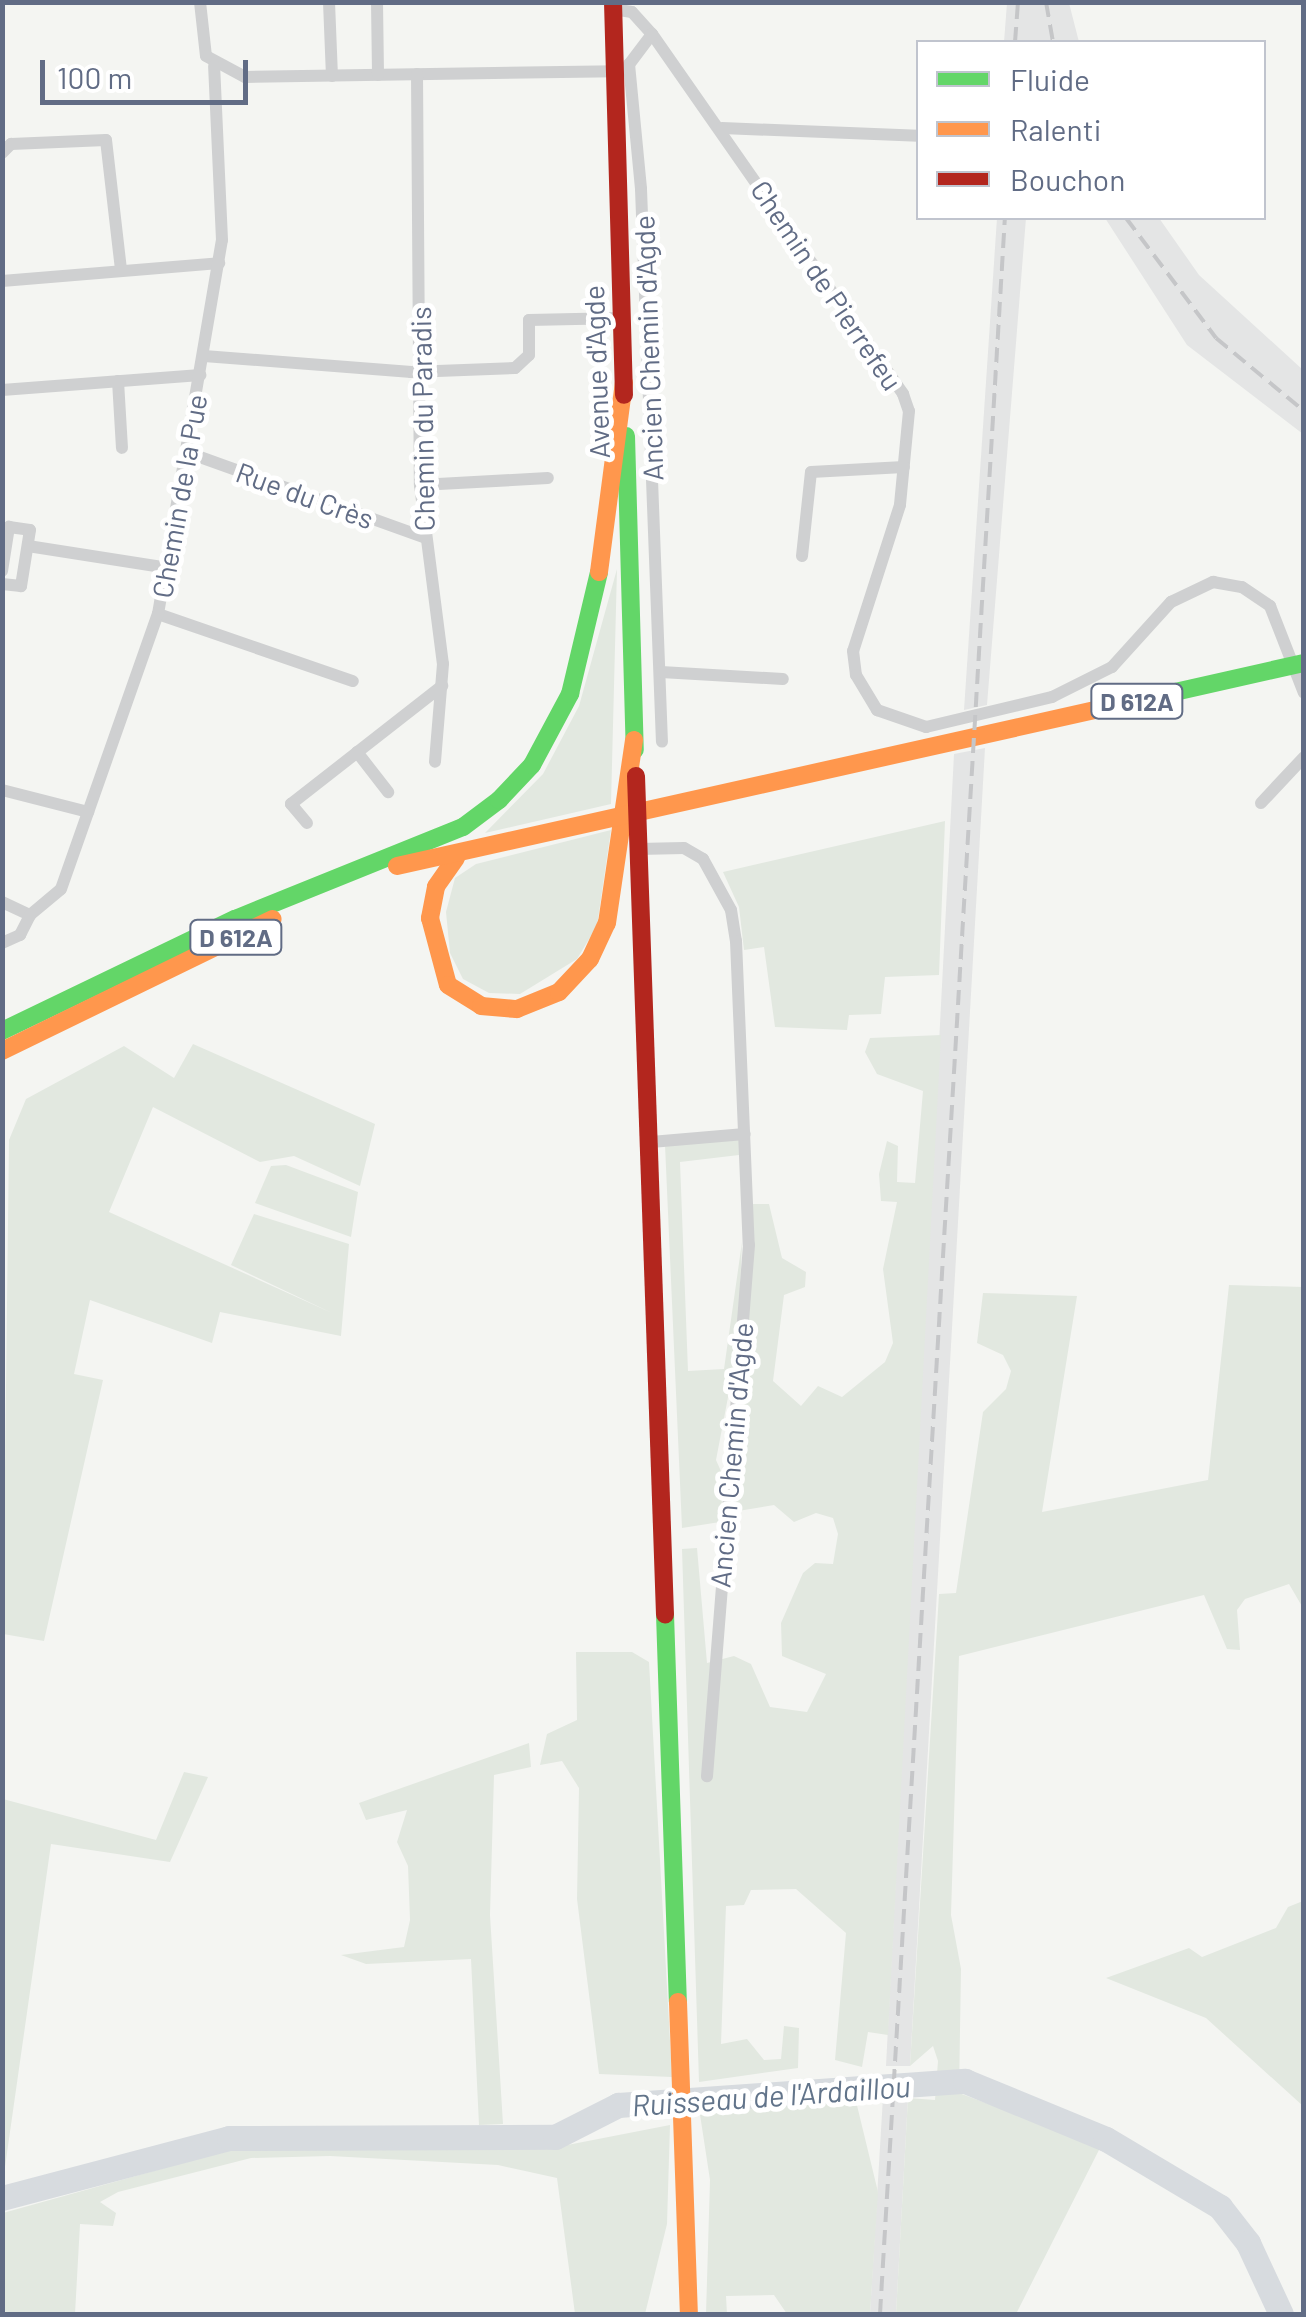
<!DOCTYPE html>
<html>
<head>
<meta charset="utf-8">
<style>
  body { margin:0 }
  #map { position:relative; width:1306px; height:2317px; overflow:hidden; background:#f4f5f2; font-family:Barlow,sans-serif }
  div>[style] { position:absolute }
  [style*='--x'] { left:calc(var(--x)*1px); top:calc(var(--y)*1px); width:calc(var(--w)*1px); rotate:calc(var(--a)*1deg) }
  .built>* { inset:0; background:#e4e5e5 }
  .green>* { inset:0; background:#e2e8e0 }
  .river>* { height:25px; margin:-12.5px; padding:0 12.5px; transform-origin:12.5px; border-radius:12.5px; background:#d7dbdf }
  .street>* { height:12px; margin:-6px; padding:0 6px; transform-origin:6px; border-radius:6px; background:#cfd0d1 }
  .fast>* { height:18px; margin:-9px; padding:0 9px; transform-origin:9px; border-radius:9px; background:#63d668 }
  .slow>* { height:18px; margin:-9px; padding:0 9px; transform-origin:9px; border-radius:9px; background:#ff974d }
  .jam>* { height:18px; margin:-9px; padding:0 9px; transform-origin:9px; border-radius:9px; background:#b3261e }
  .rail>* { height:4px; margin-top:-2px; transform-origin:0; background:repeating-linear-gradient(90deg,#c5c6c8 0 15px,transparent 0 23px) }
  span { translate:-50% -50%; white-space:nowrap; text-align:center; line-height:1.15; -webkit-text-stroke:10px #fff; paint-order:stroke }
  .shield-label span { padding:2px 8px; background:#fff; border:2px solid; border-radius:8px; -webkit-text-stroke-width:0 }
  .shield-label { font-size:25px; color:#616c85; font-weight:700 }
  .street-label { font-size:28px; color:#616c85 }
  .water-label { font-size:30px; color:#62748a; font-style:italic }
  .frame { position:absolute; inset:0; border:5px solid #616c85; pointer-events:none }
  .legend { position:absolute; left:916px; top:40px; width:350px; height:180px; box-sizing:border-box; background:#fff; border:2px solid #c0c4ce; margin:0; padding:12px 18px; list-style:none; font-size:30px; color:#616c85 }
  .legend li { display:flex; align-items:center; gap:20px; height:50px }
  .legend b { width:50px; border:2px solid #c0c4ce }
  .scale { position:absolute; left:40px; top:60px; width:208px; height:45px; box-sizing:border-box; border:5px solid #616c85; border-top:0; padding-left:12px; font-size:30px; line-height:35px; white-space:nowrap; color:#616c85; -webkit-text-stroke:8px #fff; paint-order:stroke }
</style>
</head>
<body>
<div id="map">
  <div class="built">
    <i style="clip-path:polygon(1007px 3px,1069px 3px,1079px 42px,1004px 42px)"></i>
    <i style="clip-path:polygon(997px 218px,1026px 218px,987px 705px,964px 710px)"></i>
    <i style="clip-path:polygon(1105px 218px,1159px 218px,1199px 275px,1303px 370px,1303px 434px,1187px 345px)"></i>
    <i style="clip-path:polygon(985px 748px,910px 2066px,886px 2066px,954px 754px)"></i>
    <i style="clip-path:polygon(883px 2097px,908px 2098px,896px 2314px,870px 2314px)"></i>
  </div>
  <div class="green">
    <i style="clip-path:polygon(617px 569px,611px 804px,485px 833px,543px 774px,579px 706px)"></i>
    <i style="clip-path:polygon(945px 821px,939px 975px,885px 977px,881px 1014px,849px 1015px,847px 1030px,775px 1027px,764px 947px,744px 950px,739px 907px,723px 872px)"></i>
    <i style="clip-path:polygon(611px 830px,597px 926px,577px 959px,520px 994px,489px 993px,463px 979px,450px 953px,446px 912px,455px 878px,476px 864px)"></i>
    <i style="clip-path:polygon(941px 1035px,888px 2035px,868px 2032px,862px 2067px,835px 2060px,846px 1933px,796px 1889px,751px 1890px,744px 1905px,726px 1906px,721px 2044px,747px 2039px,764px 2060px,781px 2059px,784px 2026px,799px 2028px,798px 2068px,699px 2082px,682px 1549px,697px 1548px,707px 1663px,734px 1656px,751px 1664px,770px 1707px,807px 1712px,826px 1674px,782px 1656px,781px 1623px,803px 1573px,815px 1563px,833px 1564px,838px 1534px,833px 1518px,816px 1513px,794px 1522px,774px 1505px,732px 1512px,753px 1204px,769px 1204px,782px 1258px,806px 1272px,805px 1287px,784px 1295px,773px 1381px,801px 1406px,818px 1386px,842px 1397px,885px 1362px,893px 1343px,883px 1269px,897px 1202px,881px 1201px,879px 1174px,887px 1141px,898px 1146px,897px 1182px,915px 1183px,923px 1091px,877px 1074px,865px 1052px,870px 1038px)"></i>
    <i style="clip-path:polygon(193px 1044px,375px 1124px,360px 1186px,294px 1156px,260px 1162px,153px 1107px,109px 1212px,332px 1313px,231px 1265px,254px 1214px,349px 1244px,341px 1336px,220px 1312px,212px 1343px,90px 1300px,74px 1374px,103px 1380px,44px 1641px,3px 1634px,9px 1140px,26px 1099px,124px 1046px,174px 1078px)"></i>
    <i style="clip-path:polygon(740px 1139px,739px 1155px,680px 1162px,688px 1371px,724px 1369px,742px 1242px,738px 1345px,716px 1460px,724px 1478px,720px 1522px,682px 1528px,665px 1145px)"></i>
    <i style="clip-path:polygon(286px 1165px,358px 1192px,351px 1237px,255px 1203px,271px 1166px)"></i>
    <i style="clip-path:polygon(1229px 1285px,1303px 1287px,1303px 1608px,1289px 1584px,1245px 1599px,1237px 1610px,1240px 1650px,1227px 1649px,1204px 1595px,959px 1656px,951px 1915px,961px 1969px,959px 2093px,1101px 2146px,1016px 2314px,896px 2314px,908px 2098px,935px 2100px,938px 2061px,933px 2046px,910px 2066px,939px 1594px,956px 1593px,983px 1412px,1006px 1389px,1011px 1371px,1003px 1355px,977px 1343px,983px 1293px,1077px 1296px,1042px 1512px,1208px 1480px)"></i>
    <i style="clip-path:polygon(576px 1652px,632px 1652px,649px 1662px,672px 2077px,599px 2074px,577px 1899px,579px 1788px,562px 1761px,540px 1765px,547px 1734px,577px 1720px)"></i>
    <i style="clip-path:polygon(529px 1743px,531px 1767px,494px 1775px,490px 1915px,503px 2124px,479px 2125px,471px 1959px,366px 1964px,341px 1955px,404px 1947px,410px 1920px,408px 1866px,397px 1842px,407px 1810px,366px 1820px,359px 1803px)"></i>
    <i style="clip-path:polygon(184px 1772px,208px 1777px,170px 1862px,51px 1844px,3px 2181px,3px 1799px,156px 1840px)"></i>
    <i style="clip-path:polygon(1303px 1901px,1303px 2106px,1206px 2018px,1106px 1978px,1189px 1948px,1202px 1957px,1276px 1928px,1288px 1907px)"></i>
    <i style="clip-path:polygon(854px 2093px,878px 2192px,870px 2314px,787px 2314px,774px 2295px,726px 2296px,727px 2314px,706px 2314px,710px 2180px,699px 2108px)"></i>
    <i style="clip-path:polygon(670px 2125px,667px 2224px,645px 2314px,575px 2314px,557px 2178px,498px 2165px,330px 2156px,251px 2158px,118px 2192px,100px 2202px,116px 2213px,113px 2226px,80px 2224px,75px 2314px,3px 2314px,3px 2213px,247px 2145px,552px 2148px)"></i>
  </div>
  <div class="river">
    <i style="--x:2;--y:2198;--w:235;--a:-14.8"></i>
    <i style="--x:229;--y:2138;--w:326;--a:-0.2"></i>
    <i style="--x:555;--y:2137;--w:71;--a:-26.9"></i>
    <i style="--x:618;--y:2105;--w:348;--a:-4"></i>
    <i style="--x:965;--y:2081;--w:152;--a:22.4"></i>
    <i style="--x:1106;--y:2139;--w:133;--a:30.8"></i>
    <i style="--x:1220;--y:2207;--w:46;--a:52.1"></i>
    <i style="--x:1248;--y:2243;--w:78;--a:65.1"></i>
  </div>
  <div class="street">
    <i style="--x:200;--y:2;--w:54;--a:83.7"></i>
    <i style="--x:206;--y:56;--w:44;--a:28.3"></i>
    <i style="--x:245;--y:77;--w:370;--a:-0.9"></i>
    <i style="--x:329;--y:2;--w:74;--a:87.7"></i>
    <i style="--x:377;--y:2;--w:73;--a:89.2"></i>
    <i style="--x:613;--y:9;--w:19;--a:9"></i>
    <i style="--x:632;--y:12;--w:30;--a:48"></i>
    <i style="--x:652;--y:34;--w:439;--a:55.1"></i>
    <i style="--x:903;--y:394;--w:18;--a:71"></i>
    <i style="--x:909;--y:411;--w:94;--a:95.5"></i>
    <i style="--x:900;--y:505;--w:153;--a:107.8"></i>
    <i style="--x:853;--y:651;--w:24;--a:83"></i>
    <i style="--x:856;--y:675;--w:41;--a:59"></i>
    <i style="--x:877;--y:710;--w:52;--a:19.1"></i>
    <i style="--x:926;--y:727;--w:130;--a:-13.4"></i>
    <i style="--x:1052;--y:697;--w:67;--a:-26.6"></i>
    <i style="--x:1112;--y:667;--w:88;--a:-47.8"></i>
    <i style="--x:1171;--y:602;--w:47;--a:-25.5"></i>
    <i style="--x:1213;--y:582;--w:29;--a:10"></i>
    <i style="--x:1242;--y:587;--w:34;--a:34"></i>
    <i style="--x:1270;--y:606;--w:93;--a:68.7"></i>
    <i style="--x:652;--y:34;--w:38;--a:127"></i>
    <i style="--x:629;--y:64;--w:126;--a:84.5"></i>
    <i style="--x:641;--y:189;--w:553;--a:87.83"></i>
    <i style="--x:417;--y:74;--w:411;--a:89.6"></i>
    <i style="--x:420;--y:485;--w:180;--a:82.7"></i>
    <i style="--x:443;--y:664;--w:98;--a:94.7"></i>
    <i style="--x:722;--y:128;--w:196;--a:2.3"></i>
    <i style="--x:2;--y:153;--w:13;--a:-45"></i>
    <i style="--x:11;--y:144;--w:95;--a:-2.4"></i>
    <i style="--x:106;--y:140;--w:131;--a:83.4"></i>
    <i style="--x:2;--y:281;--w:218;--a:-4.7"></i>
    <i style="--x:204;--y:356;--w:208;--a:4.4"></i>
    <i style="--x:411;--y:372;--w:104;--a:-2.2"></i>
    <i style="--x:515;--y:368;--w:19;--a:-43"></i>
    <i style="--x:529;--y:355;--w:35;--a:-90"></i>
    <i style="--x:529;--y:320;--w:93;--a:-1.2"></i>
    <i style="--x:118;--y:381;--w:67;--a:86.6"></i>
    <i style="--x:2;--y:390;--w:199;--a:-4.3"></i>
    <i style="--x:186;--y:452;--w:253;--a:19.7"></i>
    <i style="--x:420;--y:485;--w:128;--a:-3.1"></i>
    <i style="--x:28;--y:546;--w:142;--a:8.9"></i>
    <i style="--x:802;--y:556;--w:84;--a:-83.9"></i>
    <i style="--x:811;--y:472;--w:93;--a:-3.1"></i>
    <i style="--x:2;--y:571;--w:45;--a:-81"></i>
    <i style="--x:9;--y:527;--w:21;--a:8"></i>
    <i style="--x:30;--y:530;--w:57;--a:99.1"></i>
    <i style="--x:21;--y:586;--w:19;--a:-174"></i>
    <i style="--x:158;--y:614;--w:206;--a:19"></i>
    <i style="--x:661;--y:672;--w:122;--a:3.3"></i>
    <i style="--x:357;--y:752;--w:51;--a:52.2"></i>
    <i style="--x:2;--y:790;--w:89;--a:14.3"></i>
    <i style="--x:1261;--y:803;--w:63;--a:-46.9"></i>
    <i style="--x:307;--y:823;--w:25;--a:-130"></i>
    <i style="--x:291;--y:804;--w:192;--a:-38"></i>
    <i style="--x:638;--y:849;--w:46;--a:-1.2"></i>
    <i style="--x:684;--y:848;--w:22;--a:30"></i>
    <i style="--x:703;--y:859;--w:58;--a:61.2"></i>
    <i style="--x:731;--y:910;--w:31;--a:81"></i>
    <i style="--x:736;--y:941;--w:304;--a:87.6"></i>
    <i style="--x:749;--y:1245;--w:533;--a:94.52"></i>
    <i style="--x:2;--y:902;--w:31;--a:25"></i>
    <i style="--x:2;--y:943;--w:20;--a:-24"></i>
    <i style="--x:20;--y:935;--w:22;--a:-63"></i>
    <i style="--x:30;--y:915;--w:40;--a:-40"></i>
    <i style="--x:61;--y:889;--w:292;--a:-70.6"></i>
    <i style="--x:158;--y:614;--w:379;--a:-80.3"></i>
    <i style="--x:222;--y:240;--w:174;--a:-92.6"></i>
    <i style="--x:651;--y:1142;--w:94;--a:-4.9"></i>
  </div>
  <div class="fast">
    <i style="--x:626;--y:436;--w:314;--a:88.4"></i>
    <i style="--x:1095;--y:710;--w:214;--a:-12.7"></i>
    <i style="--x:2;--y:1031;--w:259;--a:-25.7"></i>
    <i style="--x:235;--y:919;--w:246;--a:-22"></i>
    <i style="--x:463;--y:827;--w:45;--a:-36.9"></i>
    <i style="--x:499;--y:800;--w:48;--a:-46.7"></i>
    <i style="--x:532;--y:765;--w:81;--a:-61.8"></i>
    <i style="--x:570;--y:694;--w:125;--a:-76.6"></i>
    <i style="--x:665;--y:1614;--w:388;--a:88.1"></i>
  </div>
  <div class="slow">
    <i style="--x:599;--y:572;--w:191;--a:-82.5"></i>
    <i style="--x:456;--y:858;--w:35;--a:125"></i>
    <i style="--x:436;--y:887;--w:32;--a:101"></i>
    <i style="--x:430;--y:918;--w:69;--a:75"></i>
    <i style="--x:448;--y:985;--w:39;--a:32"></i>
    <i style="--x:481;--y:1006;--w:36;--a:5"></i>
    <i style="--x:517;--y:1009;--w:45;--a:-22"></i>
    <i style="--x:559;--y:992;--w:45;--a:-46.8"></i>
    <i style="--x:590;--y:959;--w:40;--a:-65"></i>
    <i style="--x:607;--y:923;--w:185;--a:-81.6"></i>
    <i style="--x:397;--y:866;--w:715;--a:-12.6"></i>
    <i style="--x:2;--y:1051;--w:301;--a:-26"></i>
    <i style="--x:678;--y:2002;--w:312;--a:88"></i>
  </div>
  <div class="jam">
    <i style="--x:613;--y:2;--w:393;--a:88.4"></i>
    <i style="--x:636;--y:776;--w:839;--a:88.02"></i>
  </div>
  <div class="rail">
    <i style="--x:1046;--y:2;--w:41;--a:80.1"></i>
    <i style="--x:1015;--y:42;--w:40;--a:-85.7"></i>
    <i style="--x:1126;--y:218;--w:150;--a:53.1"></i>
    <i style="--x:1216;--y:338;--w:114;--a:39.7"></i>
    <i style="--x:880;--y:2314;--w:2100;--a:-86.59"></i>
  </div>
  <div class="shield-label">
    <span style="left:1137px;top:701px">D 612A</span>
    <span style="left:236px;top:937px">D 612A</span>
  </div>
  <div class="street-label">
    <span style="left:827px;top:285px;rotate:56deg">Chemin de Pierrefeu</span>
    <span style="left:648px;top:348px;rotate:-92deg">Ancien Chemin d'Agde</span>
    <span style="left:596px;top:372px;rotate:-92deg">Avenue d'Agde</span>
    <span style="left:422px;top:419px;rotate:-91deg">Chemin du Paradis</span>
    <span style="left:305px;top:495px;rotate:20deg">Rue du Crès</span>
    <span style="left:179px;top:496px;rotate:-80deg">Chemin de la Pue</span>
    <span style="left:731px;top:1455px;rotate:-85deg">Ancien Chemin d'Agde</span>
  </div>
  <div class="water-label">
    <span style="left:771px;top:2095px;rotate:-4deg">Ruisseau de l'Ardaillou</span>
  </div>
  <div class="frame"></div>
  <ul class="legend">
  <li><b style="height:12px;background:#63d668"></b>Fluide</li>
  <li><b style="height:12px;background:#ff974d"></b>Ralenti</li>
  <li><b style="height:12px;background:#b3261e"></b>Bouchon</li>
  </ul>
  <div class="scale">100 m</div>
</div>
</body>
</html>
